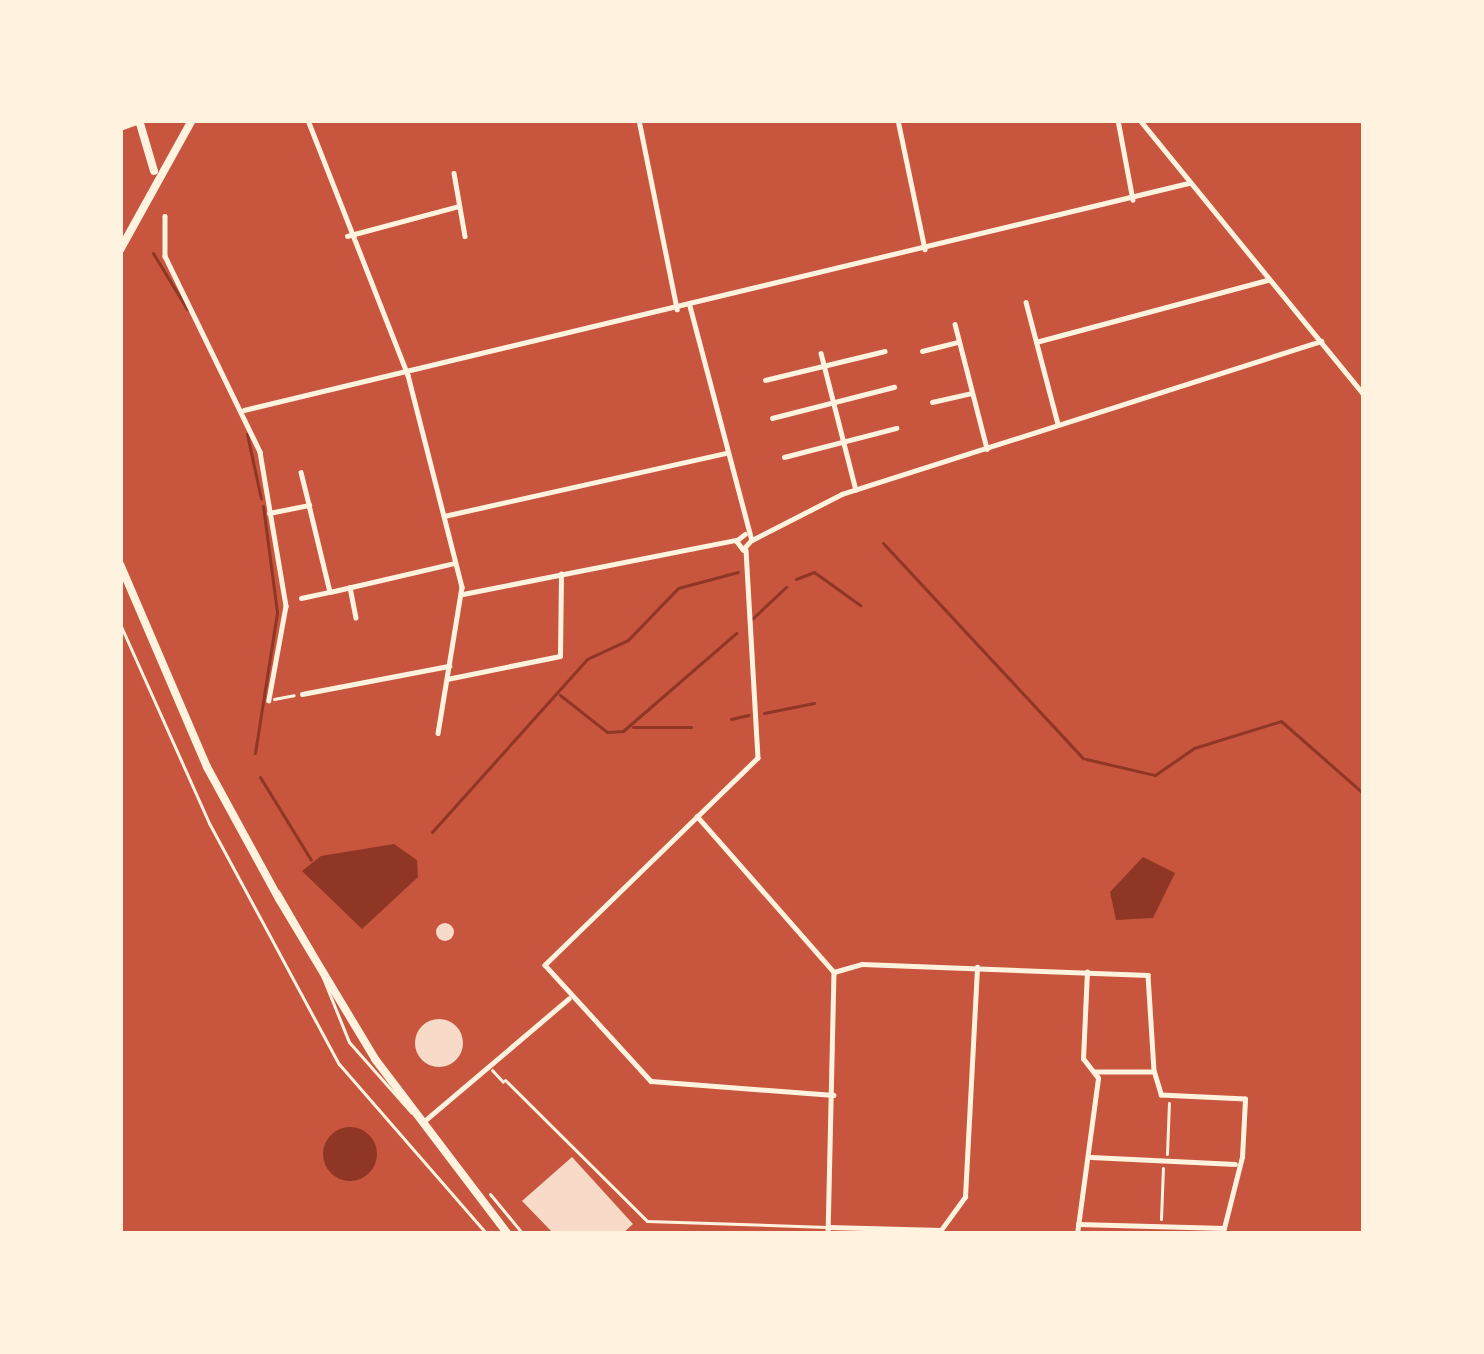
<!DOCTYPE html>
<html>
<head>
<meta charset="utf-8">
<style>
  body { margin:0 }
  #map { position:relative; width:1484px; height:1354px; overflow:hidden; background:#c8553d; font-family:Jost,sans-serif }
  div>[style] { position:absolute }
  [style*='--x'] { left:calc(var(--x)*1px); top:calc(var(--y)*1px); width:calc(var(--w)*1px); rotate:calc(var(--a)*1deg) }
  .water>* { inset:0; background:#8f3625 }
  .round { border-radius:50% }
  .stream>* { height:3px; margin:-1.5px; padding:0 1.5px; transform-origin:1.5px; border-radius:1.5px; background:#8f3625 }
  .building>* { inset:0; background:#f7dbc8 }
  .path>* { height:3px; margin:-1.5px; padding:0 1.5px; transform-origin:1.5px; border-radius:1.5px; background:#fff3e0 }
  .service>* { height:3px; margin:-1.5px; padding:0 1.5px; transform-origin:1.5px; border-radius:1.5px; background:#fff3e0 }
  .minor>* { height:4.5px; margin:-2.25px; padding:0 2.25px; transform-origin:2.25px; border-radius:2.25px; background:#fff3e0 }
  .secondary>* { height:8px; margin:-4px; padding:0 4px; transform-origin:4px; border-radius:4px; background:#fff3e0 }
  .primary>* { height:8px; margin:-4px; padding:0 4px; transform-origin:4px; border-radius:4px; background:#fff3e0 }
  span { translate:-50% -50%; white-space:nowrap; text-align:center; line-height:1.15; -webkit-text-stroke:9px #fff3e0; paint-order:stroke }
  .frame { position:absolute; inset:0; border:123px solid #fff3e0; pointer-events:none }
</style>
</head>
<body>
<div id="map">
  <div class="water">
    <i style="clip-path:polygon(394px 844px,417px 860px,418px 877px,362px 929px,302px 871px,321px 856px)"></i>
    <i style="clip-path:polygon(1143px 857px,1175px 873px,1153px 918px,1116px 920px,1110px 892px)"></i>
    <i class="round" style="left:323px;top:1127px;width:54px;height:54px"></i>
  </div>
  <div class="stream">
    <i style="--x:153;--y:253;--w:66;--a:58.7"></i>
    <i style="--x:247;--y:434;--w:66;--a:77.8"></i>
    <i style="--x:883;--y:543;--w:294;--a:47.1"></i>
    <i style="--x:796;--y:579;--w:19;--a:-21"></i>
    <i style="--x:814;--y:572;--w:57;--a:35.7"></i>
    <i style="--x:752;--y:619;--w:47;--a:-43.3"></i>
    <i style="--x:560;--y:695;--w:60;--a:38.2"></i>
    <i style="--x:607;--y:732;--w:16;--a:-4"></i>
    <i style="--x:623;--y:731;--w:150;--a:-40.9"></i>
    <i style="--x:764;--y:713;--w:51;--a:-11.3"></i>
    <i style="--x:731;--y:719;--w:18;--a:-13"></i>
    <i style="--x:633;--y:727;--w:58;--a:0"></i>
    <i style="--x:255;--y:753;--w:143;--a:-81.1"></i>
    <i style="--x:277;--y:612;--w:107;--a:-97.5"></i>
    <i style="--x:1086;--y:759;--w:71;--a:13.1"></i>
    <i style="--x:1155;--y:775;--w:47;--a:-34.7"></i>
    <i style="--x:1194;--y:748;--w:91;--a:-17.2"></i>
    <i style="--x:1281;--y:721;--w:111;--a:41.3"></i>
    <i style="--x:260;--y:777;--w:97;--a:58.4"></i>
    <i style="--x:432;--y:832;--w:232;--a:-48.1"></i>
    <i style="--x:587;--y:659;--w:45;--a:-24.9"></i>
    <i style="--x:628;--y:640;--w:72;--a:-46.1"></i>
    <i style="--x:678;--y:588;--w:62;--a:-14.9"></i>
  </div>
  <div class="building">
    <i class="round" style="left:436px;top:923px;width:18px;height:18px"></i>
    <i class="round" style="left:415px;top:1019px;width:48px;height:48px"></i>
    <i style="clip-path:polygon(572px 1157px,633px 1224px,622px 1234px,554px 1234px,522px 1201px)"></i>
  </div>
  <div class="path">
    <i style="--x:120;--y:624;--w:218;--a:65.9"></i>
    <i style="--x:209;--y:823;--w:274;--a:61.7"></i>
    <i style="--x:339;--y:1064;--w:225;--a:49"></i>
    <i style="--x:274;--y:699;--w:20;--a:-11"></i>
    <i style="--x:1167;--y:1154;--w:51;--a:-87.8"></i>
    <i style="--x:490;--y:1194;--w:52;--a:50.5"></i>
    <i style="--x:1161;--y:1219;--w:51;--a:-87.8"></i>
  </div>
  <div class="service">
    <i style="--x:278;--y:891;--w:72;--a:59.9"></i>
    <i style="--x:321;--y:973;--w:74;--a:67.9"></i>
    <i style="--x:349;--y:1042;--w:94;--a:48.5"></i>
    <i style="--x:492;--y:1070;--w:16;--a:47"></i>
    <i style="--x:505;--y:1080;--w:200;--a:44.8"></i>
    <i style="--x:647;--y:1221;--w:180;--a:1.9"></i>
  </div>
  <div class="minor">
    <i style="--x:308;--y:120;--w:274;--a:68.6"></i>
    <i style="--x:408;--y:375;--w:219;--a:75.7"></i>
    <i style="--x:462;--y:587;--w:148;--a:99.3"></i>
    <i style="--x:639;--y:120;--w:193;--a:78.6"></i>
    <i style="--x:898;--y:120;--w:132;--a:78.2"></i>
    <i style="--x:1118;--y:120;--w:81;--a:79.4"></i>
    <i style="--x:1140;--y:120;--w:355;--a:50.8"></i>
    <i style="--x:454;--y:173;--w:64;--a:80.1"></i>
    <i style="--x:165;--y:216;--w:40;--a:90"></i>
    <i style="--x:165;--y:256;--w:218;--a:64.1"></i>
    <i style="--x:260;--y:452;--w:156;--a:80.4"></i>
    <i style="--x:286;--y:606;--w:96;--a:100.3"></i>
    <i style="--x:347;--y:236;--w:116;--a:-15"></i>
    <i style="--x:1026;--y:302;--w:126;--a:75.3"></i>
    <i style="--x:690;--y:306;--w:242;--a:75.2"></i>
    <i style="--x:752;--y:540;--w:13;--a:132"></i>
    <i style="--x:743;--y:550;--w:11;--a:-128"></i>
    <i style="--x:736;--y:541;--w:11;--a:-38"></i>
    <i style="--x:955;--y:324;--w:129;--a:75.6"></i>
    <i style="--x:1036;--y:342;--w:240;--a:-15"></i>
    <i style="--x:922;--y:351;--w:38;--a:-14"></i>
    <i style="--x:821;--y:353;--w:141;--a:75.7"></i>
    <i style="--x:765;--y:380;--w:123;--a:-13.6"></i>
    <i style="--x:932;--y:402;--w:41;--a:-12.7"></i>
    <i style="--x:244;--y:410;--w:972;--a:-13.51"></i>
    <i style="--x:772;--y:418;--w:126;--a:-14.3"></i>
    <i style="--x:784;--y:457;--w:116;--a:-14.5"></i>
    <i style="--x:301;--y:472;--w:34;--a:76"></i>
    <i style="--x:269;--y:513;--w:41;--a:-11.3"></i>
    <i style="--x:309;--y:505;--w:89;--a:76.4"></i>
    <i style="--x:330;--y:592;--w:128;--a:-13.1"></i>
    <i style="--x:444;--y:516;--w:290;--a:-12.6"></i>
    <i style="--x:752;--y:540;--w:101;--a:-27.1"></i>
    <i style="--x:842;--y:494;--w:503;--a:-17.71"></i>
    <i style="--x:746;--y:550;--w:208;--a:86.7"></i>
    <i style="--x:758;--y:758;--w:297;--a:135.8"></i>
    <i style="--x:545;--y:965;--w:157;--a:47.6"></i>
    <i style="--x:651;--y:1081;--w:183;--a:4.4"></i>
    <i style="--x:350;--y:587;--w:31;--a:79"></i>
    <i style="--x:463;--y:594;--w:278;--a:-11.2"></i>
    <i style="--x:301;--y:598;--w:30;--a:-12"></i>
    <i style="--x:447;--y:679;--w:115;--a:-11.5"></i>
    <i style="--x:560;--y:656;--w:82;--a:-89.3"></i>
    <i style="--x:302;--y:694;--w:150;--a:-10.8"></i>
    <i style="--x:697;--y:816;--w:208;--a:48.7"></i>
    <i style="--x:834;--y:972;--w:262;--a:91.3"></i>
    <i style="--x:834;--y:972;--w:29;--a:-16"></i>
    <i style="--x:862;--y:964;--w:286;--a:2.2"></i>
    <i style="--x:1148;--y:975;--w:95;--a:86.4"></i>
    <i style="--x:422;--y:1123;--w:192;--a:-40.3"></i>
    <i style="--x:1091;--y:1157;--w:144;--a:2.8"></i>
    <i style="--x:1078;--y:1224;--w:146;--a:1.6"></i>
    <i style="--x:1224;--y:1228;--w:73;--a:-75.8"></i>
    <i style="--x:1242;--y:1157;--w:58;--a:-87"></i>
    <i style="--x:1245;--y:1099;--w:84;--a:-177.3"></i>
    <i style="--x:1161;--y:1095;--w:24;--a:-107"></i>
    <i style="--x:1154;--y:1072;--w:59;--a:180"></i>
    <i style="--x:828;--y:1227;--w:113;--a:1.5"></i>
    <i style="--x:941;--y:1230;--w:41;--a:-54"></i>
    <i style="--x:965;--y:1197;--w:230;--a:-87"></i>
    <i style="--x:1077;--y:1234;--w:157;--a:-82.3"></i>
    <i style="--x:1098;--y:1078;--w:24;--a:-128"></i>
    <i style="--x:1083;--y:1059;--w:87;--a:-87.4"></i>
  </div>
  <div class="secondary">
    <i style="--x:120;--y:127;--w:20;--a:-20"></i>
  </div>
  <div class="primary">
    <i style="--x:139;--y:120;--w:53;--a:73.6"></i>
    <i style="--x:120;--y:250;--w:149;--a:-61"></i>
    <i style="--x:120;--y:564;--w:221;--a:66.8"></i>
    <i style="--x:207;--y:767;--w:150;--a:61.4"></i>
    <i style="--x:279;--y:899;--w:187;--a:59"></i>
    <i style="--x:375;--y:1059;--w:220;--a:52.8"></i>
  </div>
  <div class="frame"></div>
</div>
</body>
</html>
